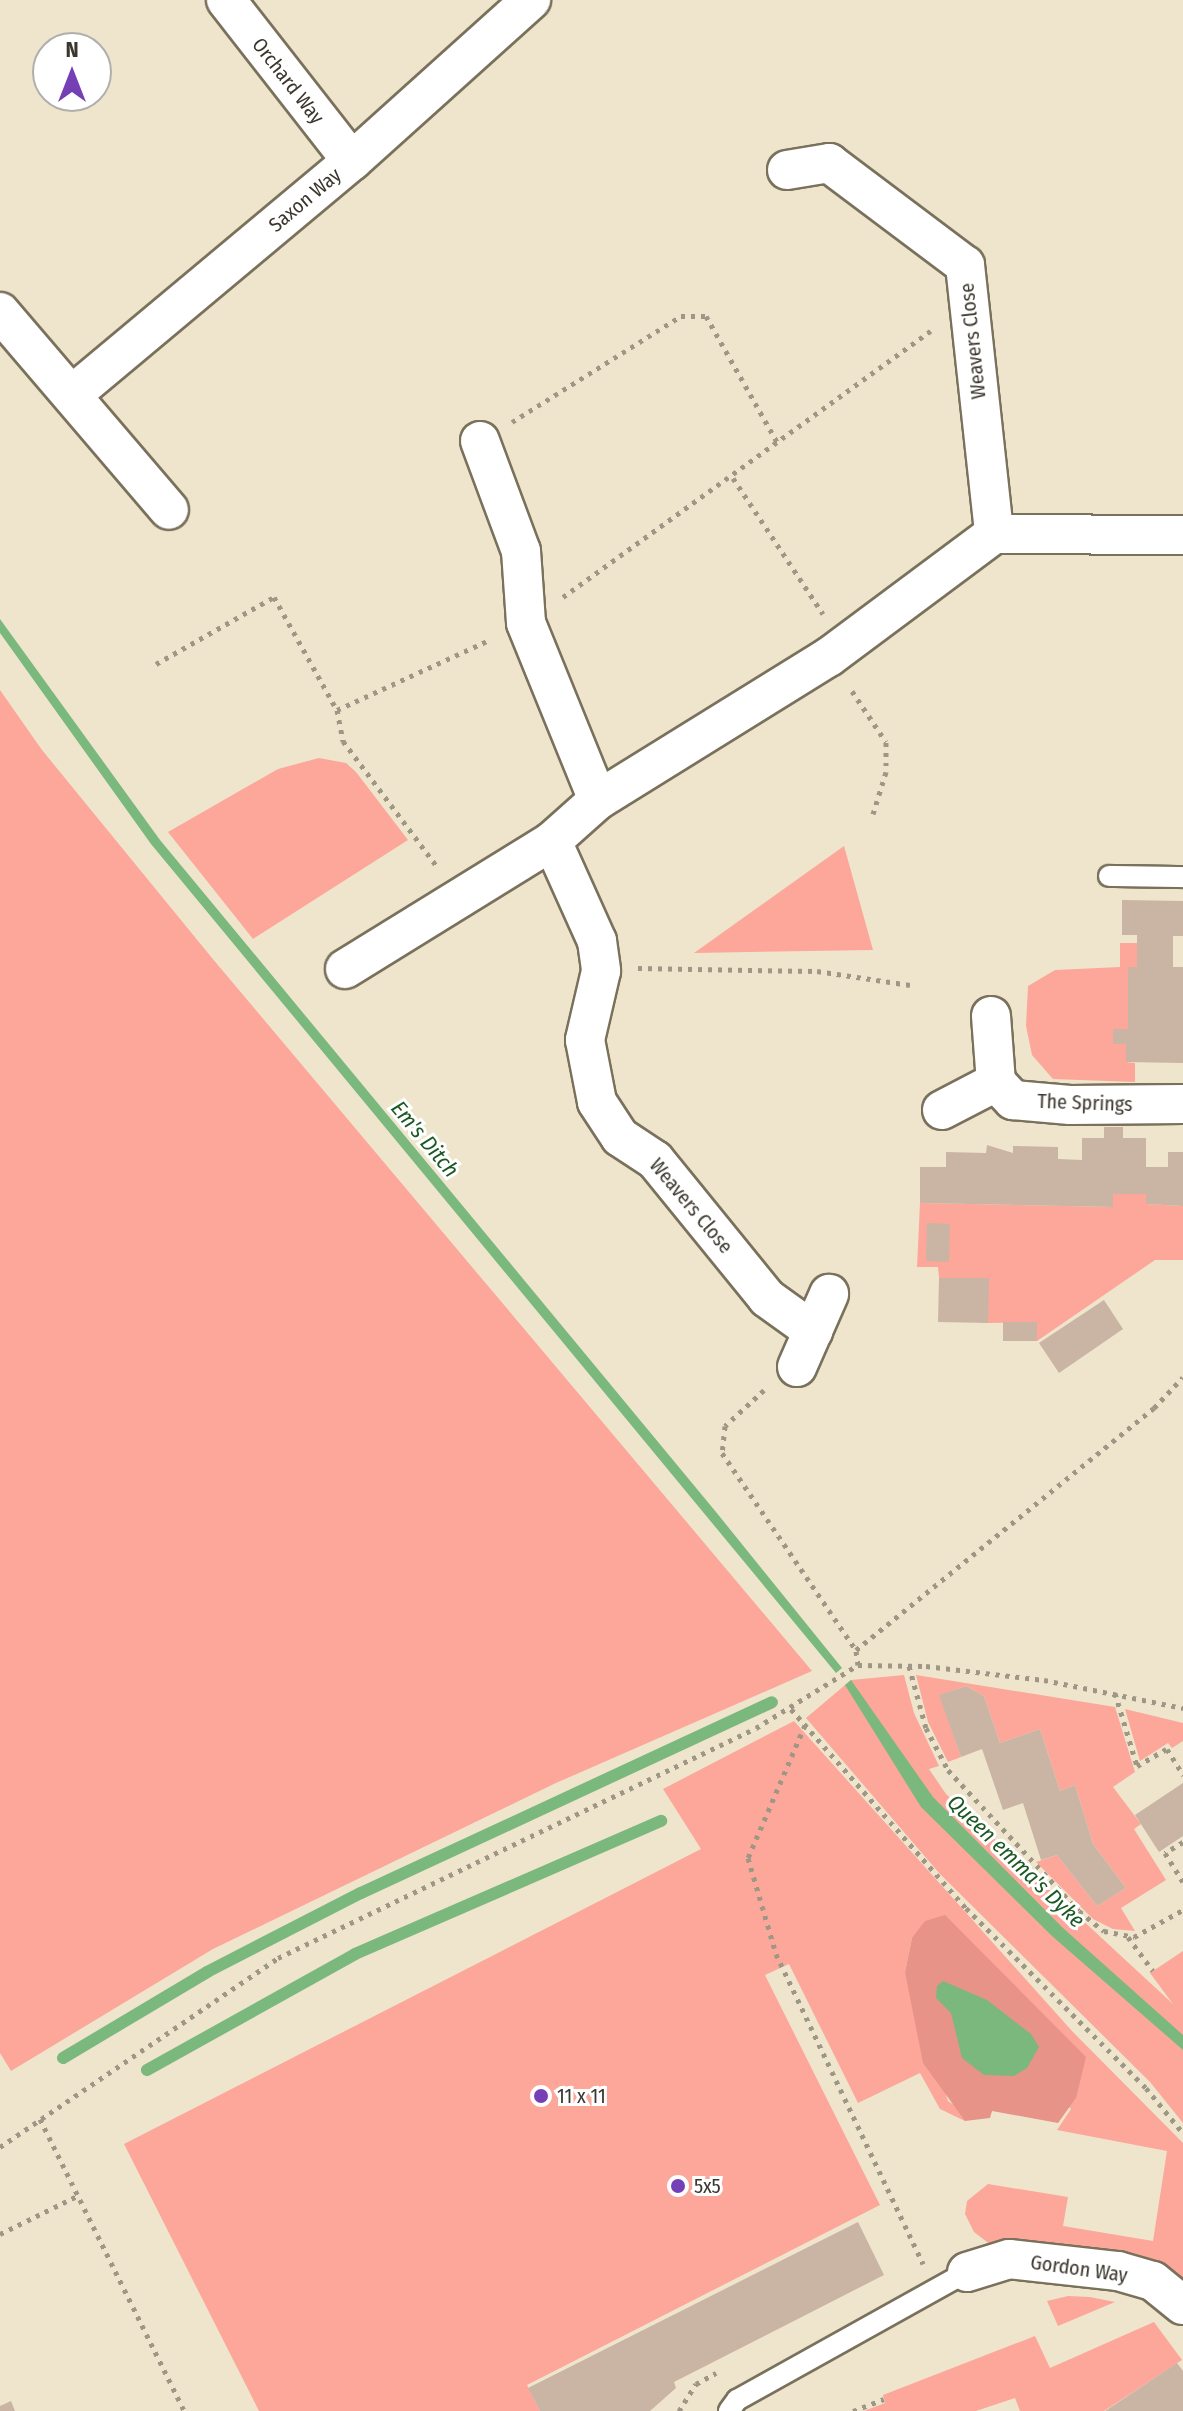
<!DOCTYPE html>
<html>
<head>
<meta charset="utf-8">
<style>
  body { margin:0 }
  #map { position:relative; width:1183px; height:2411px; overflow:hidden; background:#efe5cd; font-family:"Fira Sans Condensed",sans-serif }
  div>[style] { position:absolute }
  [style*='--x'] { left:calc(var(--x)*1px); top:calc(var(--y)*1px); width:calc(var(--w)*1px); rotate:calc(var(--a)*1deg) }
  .green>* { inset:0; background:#fca79a }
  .forest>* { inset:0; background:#e79387 }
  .water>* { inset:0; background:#7bb87d }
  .stream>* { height:12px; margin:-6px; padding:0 6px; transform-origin:6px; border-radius:6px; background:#7bb87d }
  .building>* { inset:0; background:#cab4a4 }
  .path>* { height:5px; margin-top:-2.5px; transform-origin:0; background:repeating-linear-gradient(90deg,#9f9786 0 4px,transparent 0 10px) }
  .roads { filter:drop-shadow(2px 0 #7a715c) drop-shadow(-2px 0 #7a715c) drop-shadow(0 2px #7a715c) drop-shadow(0 -2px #7a715c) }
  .lane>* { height:20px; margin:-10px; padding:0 10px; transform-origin:10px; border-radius:10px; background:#fff }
  .street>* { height:38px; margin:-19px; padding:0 19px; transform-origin:19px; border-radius:19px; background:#fff }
  .dots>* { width:22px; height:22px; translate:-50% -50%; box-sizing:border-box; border:4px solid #fff; border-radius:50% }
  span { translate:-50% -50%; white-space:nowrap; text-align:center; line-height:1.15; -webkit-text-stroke:6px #fff; paint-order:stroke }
  .street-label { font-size:20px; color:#3b372e }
  .poi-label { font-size:20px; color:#3b372e }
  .left { translate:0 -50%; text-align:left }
  .water-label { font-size:22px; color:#1a5922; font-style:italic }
  .north { position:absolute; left:32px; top:32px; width:80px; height:80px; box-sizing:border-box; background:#fff; border:2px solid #b1afab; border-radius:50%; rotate:0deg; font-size:22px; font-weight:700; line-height:32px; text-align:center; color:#3b372e }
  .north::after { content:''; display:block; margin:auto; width:28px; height:36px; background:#753fb5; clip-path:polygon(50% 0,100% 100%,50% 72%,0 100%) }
</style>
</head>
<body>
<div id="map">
  <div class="green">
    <i style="clip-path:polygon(0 690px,42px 750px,212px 958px,812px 1671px,556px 1783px,213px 1949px,11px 2071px,0 2053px)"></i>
    <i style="clip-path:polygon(319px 758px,346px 763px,356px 772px,408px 840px,253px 939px,168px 832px,278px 769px)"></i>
    <i style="clip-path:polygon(844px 846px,873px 950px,694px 953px)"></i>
    <i style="clip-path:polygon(1120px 943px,1137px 943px,1137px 967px,1128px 968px,1128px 1029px,1114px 1029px,1113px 1043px,1126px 1044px,1126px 1062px,1135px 1063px,1135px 1082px,1053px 1079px,1032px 1055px,1026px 1026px,1028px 986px,1055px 970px,1120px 967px)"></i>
    <i style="clip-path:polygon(1113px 1194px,1146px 1194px,1146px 1204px,1183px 1206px,1183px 1260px,1155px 1260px,1037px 1341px,1036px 1322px,988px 1323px,988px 1278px,939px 1278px,938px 1267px,917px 1267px,920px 1203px,1113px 1207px)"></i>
    <i style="clip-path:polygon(904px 1675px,914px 1713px,939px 1766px,929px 1769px,946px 1794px,1173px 2004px,1150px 1973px,1183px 1951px,1183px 2123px,1150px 2082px,940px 1874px,806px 1718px,851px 1680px)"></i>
    <i style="clip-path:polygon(916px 1675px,1115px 1707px,1135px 1772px,1113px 1787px,1141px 1824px,1134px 1829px,1166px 1880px,1121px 1908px,1135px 1931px,1113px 1929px,1093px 1919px,1036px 1862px,1057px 1855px,1097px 1906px,1126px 1888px,1093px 1844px,1075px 1785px,1060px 1791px,1040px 1729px,1000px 1743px,984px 1696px,966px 1686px,940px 1695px,961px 1757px,948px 1762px,928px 1722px)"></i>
    <i style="clip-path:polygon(1125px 1709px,1183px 1723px,1183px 1741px,1172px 1748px,1168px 1743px,1140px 1761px)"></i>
    <i style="clip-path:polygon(794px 1721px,1072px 2031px,1183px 2143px,1183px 2286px,991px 2245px,974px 2232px,965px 2214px,967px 2201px,988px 2184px,1068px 2197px,1063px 2226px,1153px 2241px,1167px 2151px,1057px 2130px,1071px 2109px,912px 1938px,905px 1972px,948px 2101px,963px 2111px,965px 2121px,940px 2109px,920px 2073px,858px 2103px,789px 1964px,765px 1975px,880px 2205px,527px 2385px,540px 2411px,259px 2411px,124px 2144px,701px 1849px,663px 1789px)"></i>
    <i style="clip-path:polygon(1068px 2296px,1090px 2297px,1115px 2302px,1058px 2326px,1047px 2301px)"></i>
    <i style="clip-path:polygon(1154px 2322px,1182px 2360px,1104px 2411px,1020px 2411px,1015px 2398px,976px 2411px,864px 2411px,885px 2403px,883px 2395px,1035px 2336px,1050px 2368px)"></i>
  </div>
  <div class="forest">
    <i style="clip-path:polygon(945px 1915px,1086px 2057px,1076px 2098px,1058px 2123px,992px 2111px,990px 2118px,965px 2121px,923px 2063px,905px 1972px,912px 1938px,925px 1921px)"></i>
  </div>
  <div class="water">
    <i style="clip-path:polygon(0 619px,160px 840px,716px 1512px,842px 1668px,836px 1673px,151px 844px,0 633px)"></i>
    <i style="clip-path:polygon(851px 1680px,933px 1797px,1063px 1928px,1183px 2035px,1183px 2050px,1052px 1936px,921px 1807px,845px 1685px)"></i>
    <i style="clip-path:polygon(943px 1981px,987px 2000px,1031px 2034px,1039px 2047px,1027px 2068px,1014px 2076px,984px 2075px,962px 2058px,951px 2013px,936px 1998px,937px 1986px)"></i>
  </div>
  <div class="stream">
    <i style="--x:63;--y:2058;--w:168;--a:-30.8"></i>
    <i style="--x:207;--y:1972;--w:173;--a:-27.2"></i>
    <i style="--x:361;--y:1893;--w:453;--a:-24.9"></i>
    <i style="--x:147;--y:2070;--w:238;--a:-29.1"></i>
    <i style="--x:355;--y:1954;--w:334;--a:-23.5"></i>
  </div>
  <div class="building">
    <i style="clip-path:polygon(1122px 900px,1183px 901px,1183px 936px,1173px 936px,1173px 967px,1183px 967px,1183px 1063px,1126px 1062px,1126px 1044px,1113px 1044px,1113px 1029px,1128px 1029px,1128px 967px,1137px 967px,1137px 935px,1122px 935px)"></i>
    <i style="clip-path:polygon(1104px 1127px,1123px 1127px,1123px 1138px,1146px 1138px,1146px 1167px,1168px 1167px,1168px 1152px,1183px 1152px,1183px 1206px,1146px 1204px,1146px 1194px,1113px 1194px,1113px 1207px,920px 1203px,920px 1167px,946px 1167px,946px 1152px,986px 1153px,987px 1145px,1013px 1153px,1013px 1146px,1058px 1147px,1058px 1159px,1082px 1160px,1082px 1138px,1104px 1138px)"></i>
    <i style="clip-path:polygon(927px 1223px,950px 1224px,949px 1262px,926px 1261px)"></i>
    <i style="clip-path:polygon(939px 1278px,989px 1278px,988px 1323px,938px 1322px)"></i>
    <i style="clip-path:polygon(1104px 1300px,1123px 1329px,1059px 1373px,1039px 1343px)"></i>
    <i style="clip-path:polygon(1003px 1322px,1037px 1322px,1037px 1341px,1003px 1341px)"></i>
    <i style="clip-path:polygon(966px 1686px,984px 1696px,1000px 1743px,1040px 1729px,1060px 1791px,1075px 1785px,1093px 1844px,1126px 1888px,1097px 1906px,1057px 1855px,1041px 1860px,1023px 1803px,1003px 1810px,982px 1749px,961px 1757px,939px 1695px)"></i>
    <i style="clip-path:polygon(1183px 1783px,1183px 1836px,1159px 1852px,1135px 1815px)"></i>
    <i style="clip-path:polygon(858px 2222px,884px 2275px,674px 2382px,676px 2388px,650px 2411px,540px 2411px,528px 2388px)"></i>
    <i style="clip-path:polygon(1177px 2363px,1183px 2371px,1183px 2411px,1105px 2411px)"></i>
    <i style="clip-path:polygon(11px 2401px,15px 2411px,0 2411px,0 2406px)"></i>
  </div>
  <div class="path">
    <i style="--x:512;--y:422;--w:199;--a:-32.1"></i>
    <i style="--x:681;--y:316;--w:25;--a:0"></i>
    <i style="--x:706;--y:316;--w:145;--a:60.6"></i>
    <i style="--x:733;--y:478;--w:163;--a:56.5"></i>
    <i style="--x:563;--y:597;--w:454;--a:-35.9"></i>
    <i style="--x:156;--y:664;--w:136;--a:-29.6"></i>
    <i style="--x:274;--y:597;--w:129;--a:60.9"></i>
    <i style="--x:337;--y:710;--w:32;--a:79"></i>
    <i style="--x:343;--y:741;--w:159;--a:53.2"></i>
    <i style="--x:852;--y:691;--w:61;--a:56.3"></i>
    <i style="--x:886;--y:742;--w:30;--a:90"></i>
    <i style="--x:886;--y:772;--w:44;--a:107.2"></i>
    <i style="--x:337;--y:710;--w:167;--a:-24.7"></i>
    <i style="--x:638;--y:968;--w:179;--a:1"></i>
    <i style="--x:817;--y:971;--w:94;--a:8.6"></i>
    <i style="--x:764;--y:1390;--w:53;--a:137.3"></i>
    <i style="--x:725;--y:1426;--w:27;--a:96"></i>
    <i style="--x:722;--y:1453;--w:238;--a:55.8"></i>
    <i style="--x:858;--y:1665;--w:15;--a:-98"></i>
    <i style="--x:856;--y:1650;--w:384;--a:-39.1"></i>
    <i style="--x:1154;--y:1408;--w:42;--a:-46.9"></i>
    <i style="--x:909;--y:1666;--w:64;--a:74.7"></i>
    <i style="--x:926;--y:1728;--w:47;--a:62.4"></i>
    <i style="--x:948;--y:1770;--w:192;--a:47.1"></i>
    <i style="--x:1079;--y:1911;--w:32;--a:39"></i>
    <i style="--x:1104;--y:1931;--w:31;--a:11"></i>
    <i style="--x:1134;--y:1937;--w:56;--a:-28.9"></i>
    <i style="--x:1115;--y:1693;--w:76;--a:73.2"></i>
    <i style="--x:1137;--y:1766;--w:34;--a:-30"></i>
    <i style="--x:1167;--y:1749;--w:31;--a:58"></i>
    <i style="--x:791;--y:1709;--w:265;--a:48.7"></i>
    <i style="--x:966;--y:1908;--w:255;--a:45"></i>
    <i style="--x:1146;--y:2088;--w:58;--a:50.6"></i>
    <i style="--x:805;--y:1725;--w:145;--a:113.2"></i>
    <i style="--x:748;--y:1858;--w:100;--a:73.7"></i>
    <i style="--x:776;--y:1954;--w:343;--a:64.6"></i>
    <i style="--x:1183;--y:1842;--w:21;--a:149"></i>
    <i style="--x:1165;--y:1853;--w:34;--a:58"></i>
    <i style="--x:1128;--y:1937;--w:42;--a:53.7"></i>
    <i style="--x:40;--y:2119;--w:326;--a:63.7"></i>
    <i style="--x:0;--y:2147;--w:336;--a:-34.2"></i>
    <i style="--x:278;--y:1958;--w:530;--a:-25.7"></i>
    <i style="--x:756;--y:1728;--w:120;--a:-31.7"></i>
    <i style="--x:858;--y:1665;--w:68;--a:0.8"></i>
    <i style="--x:926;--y:1666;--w:119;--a:6.8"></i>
    <i style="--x:1044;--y:1680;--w:142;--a:11.4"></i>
    <i style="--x:0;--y:2234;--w:86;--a:-26.3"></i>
    <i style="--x:679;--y:2411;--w:32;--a:-58"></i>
    <i style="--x:696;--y:2384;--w:23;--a:-29"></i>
    <i style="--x:853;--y:2411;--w:33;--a:-21"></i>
  </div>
  <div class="roads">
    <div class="lane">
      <i style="--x:1109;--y:876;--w:74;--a:0.8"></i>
      <i style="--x:729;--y:2411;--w:14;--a:-54"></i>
      <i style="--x:737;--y:2400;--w:263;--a:-29.1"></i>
    </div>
    <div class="street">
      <i style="--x:226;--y:0;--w:204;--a:52"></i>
      <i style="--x:787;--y:170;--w:43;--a:-9.5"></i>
      <i style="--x:829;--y:163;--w:170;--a:36.9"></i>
      <i style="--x:965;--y:265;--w:271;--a:83.8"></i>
      <i style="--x:0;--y:312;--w:260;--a:49.5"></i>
      <i style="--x:73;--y:394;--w:363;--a:-39.9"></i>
      <i style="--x:352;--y:161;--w:241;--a:-42"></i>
      <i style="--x:480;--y:441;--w:117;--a:69.6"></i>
      <i style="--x:521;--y:551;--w:72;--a:86"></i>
      <i style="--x:526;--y:623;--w:191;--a:67.9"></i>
      <i style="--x:552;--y:841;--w:110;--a:65.8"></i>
      <i style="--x:597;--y:941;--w:30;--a:82"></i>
      <i style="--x:601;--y:971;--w:71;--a:103.1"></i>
      <i style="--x:585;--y:1040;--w:63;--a:79"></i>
      <i style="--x:597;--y:1102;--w:42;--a:56.7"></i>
      <i style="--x:620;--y:1137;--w:42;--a:33.3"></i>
      <i style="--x:655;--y:1160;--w:178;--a:50.9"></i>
      <i style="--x:767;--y:1298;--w:57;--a:35.7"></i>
      <i style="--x:345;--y:969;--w:243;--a:-31.7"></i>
      <i style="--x:552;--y:841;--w:62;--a:-41.7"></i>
      <i style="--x:598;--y:800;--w:272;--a:-31.8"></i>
      <i style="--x:829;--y:657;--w:206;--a:-36.7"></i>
      <i style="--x:994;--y:534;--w:189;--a:0.3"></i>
      <i style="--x:991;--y:1016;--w:66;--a:85.7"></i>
      <i style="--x:996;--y:1082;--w:25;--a:47"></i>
      <i style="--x:1013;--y:1100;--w:57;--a:5"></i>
      <i style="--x:1070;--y:1105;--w:113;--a:-0.5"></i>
      <i style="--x:942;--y:1110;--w:61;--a:-27.4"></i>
      <i style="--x:797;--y:1367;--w:80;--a:-66.3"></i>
      <i style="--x:967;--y:2272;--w:44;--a:-17.2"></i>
      <i style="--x:1009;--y:2259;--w:110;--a:6.3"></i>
      <i style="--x:1118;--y:2271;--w:36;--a:16"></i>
      <i style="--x:1153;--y:2281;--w:38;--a:39"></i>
    </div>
  </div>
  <div class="dots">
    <i style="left:541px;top:2096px;background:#753fb5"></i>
    <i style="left:678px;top:2186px;background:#753fb5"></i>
  </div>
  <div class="street-label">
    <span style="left:288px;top:81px;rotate:52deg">Orchard Way</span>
    <span style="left:305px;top:200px;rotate:-40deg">Saxon Way</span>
    <span style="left:973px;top:341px;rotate:-96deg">Weavers Close</span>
    <span style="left:1085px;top:1103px;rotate:2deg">The Springs</span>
    <span style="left:691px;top:1206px;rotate:50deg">Weavers Close</span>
    <span style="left:1079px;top:2269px;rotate:8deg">Gordon Way</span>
  </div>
  <div class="poi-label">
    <span class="left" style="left:557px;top:2096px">11 x 11</span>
    <span class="left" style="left:694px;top:2186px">5x5</span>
  </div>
  <div class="water-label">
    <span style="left:425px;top:1139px;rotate:50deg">Em's Ditch</span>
    <span style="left:1016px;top:1861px;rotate:44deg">Queen emma's Dyke</span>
  </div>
  <div class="north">N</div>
</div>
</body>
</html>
